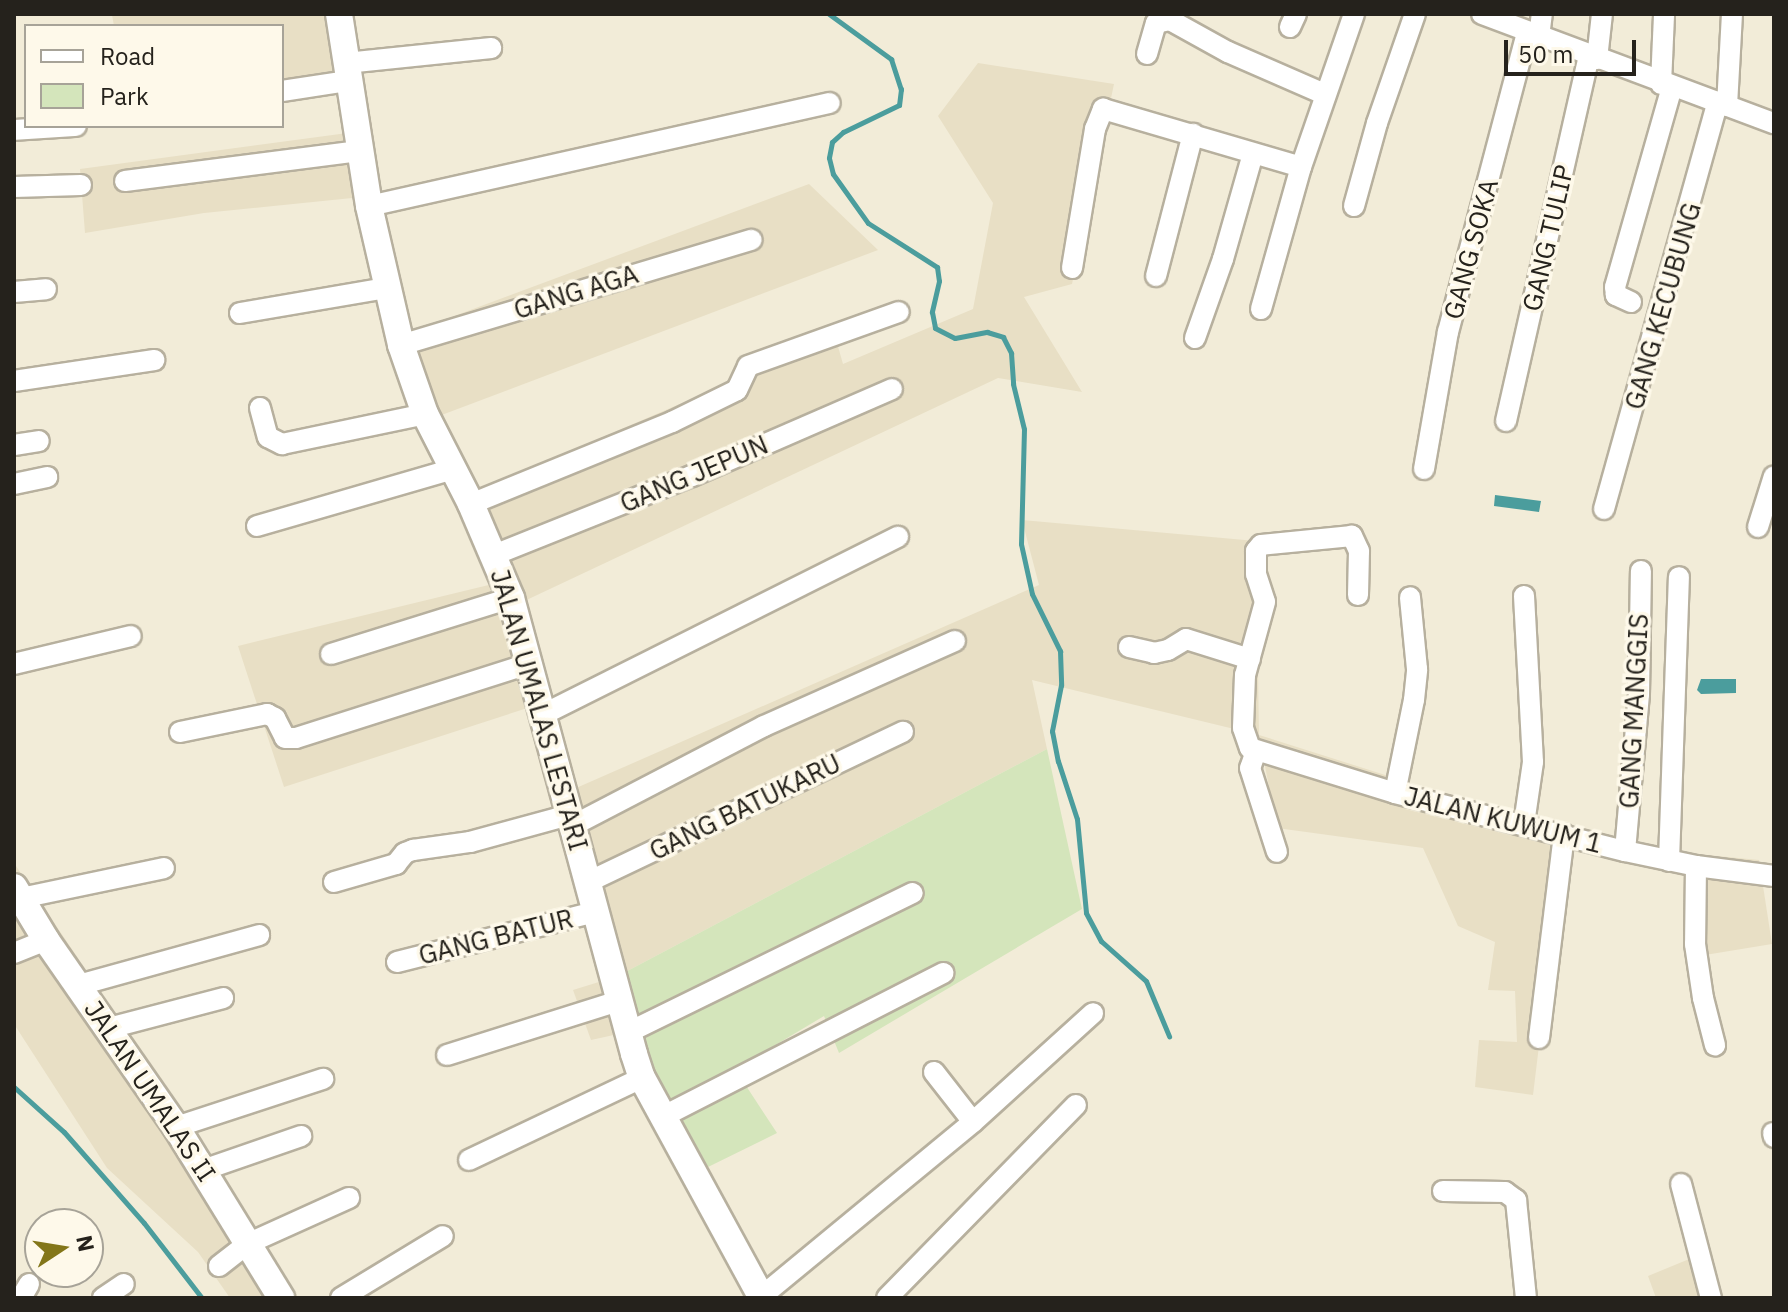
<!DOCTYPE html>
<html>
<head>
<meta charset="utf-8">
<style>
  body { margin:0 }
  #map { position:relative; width:1788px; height:1312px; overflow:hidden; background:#f2ecd8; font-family:"IBM Plex Sans",sans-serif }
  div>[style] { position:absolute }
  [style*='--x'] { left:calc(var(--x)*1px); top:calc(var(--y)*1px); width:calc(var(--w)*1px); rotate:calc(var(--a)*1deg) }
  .built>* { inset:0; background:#e8dfc5 }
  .green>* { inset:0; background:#d4e5bb }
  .water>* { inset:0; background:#4b9d9d }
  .stream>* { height:5px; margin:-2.5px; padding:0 2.5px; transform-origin:2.5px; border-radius:2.5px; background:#4b9d9d }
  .roads { filter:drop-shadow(2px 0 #b7b09e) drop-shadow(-2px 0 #b7b09e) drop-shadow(0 2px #b7b09e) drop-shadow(0 -2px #b7b09e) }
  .minor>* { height:20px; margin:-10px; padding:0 10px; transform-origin:10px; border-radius:10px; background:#fff }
  .tertiary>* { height:26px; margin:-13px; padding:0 13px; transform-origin:13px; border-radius:13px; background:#fff }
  span { translate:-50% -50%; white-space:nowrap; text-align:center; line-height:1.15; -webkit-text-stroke:7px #fef9ea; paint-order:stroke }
  .street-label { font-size:26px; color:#25221c }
  .frame { position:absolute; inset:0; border:16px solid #25221c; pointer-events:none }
  .legend { position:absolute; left:24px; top:24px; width:260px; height:104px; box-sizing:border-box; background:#fef9ea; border:2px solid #a7a398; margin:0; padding:10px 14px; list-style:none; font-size:24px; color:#25221c }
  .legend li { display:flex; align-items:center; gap:16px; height:40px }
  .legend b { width:40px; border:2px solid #a7a398 }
  .north { position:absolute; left:24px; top:1208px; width:80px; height:80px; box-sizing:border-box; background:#fef9ea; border:2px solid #a7a398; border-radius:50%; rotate:78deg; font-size:22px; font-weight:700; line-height:32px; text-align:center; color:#25221c }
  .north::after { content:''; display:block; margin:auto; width:28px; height:36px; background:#837619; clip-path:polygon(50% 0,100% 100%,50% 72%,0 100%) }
  .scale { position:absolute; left:1504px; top:40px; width:132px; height:36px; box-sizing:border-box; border:4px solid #25221c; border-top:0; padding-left:10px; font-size:24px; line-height:28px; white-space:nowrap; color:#25221c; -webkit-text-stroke:6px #fef9ea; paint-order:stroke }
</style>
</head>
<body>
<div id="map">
  <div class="built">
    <i style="clip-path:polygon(344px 14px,357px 77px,282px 85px,282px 26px,114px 26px,112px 15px)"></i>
    <i style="clip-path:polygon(978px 63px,1114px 84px,1072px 284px,1024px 297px,1082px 392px,998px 378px,518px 604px,543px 703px,284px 787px,238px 646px,501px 582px,470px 494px,710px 391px,833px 329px,843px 364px,973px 309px,993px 203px,938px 116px)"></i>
    <i style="clip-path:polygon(355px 132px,362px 197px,204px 213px,85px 233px,80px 169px)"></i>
    <i style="clip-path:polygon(809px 184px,878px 250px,439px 416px,406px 334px)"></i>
    <i style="clip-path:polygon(1022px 520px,1256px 541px,1259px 735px,1565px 832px,1533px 1095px,1475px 1087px,1479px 1040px,1517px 1042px,1515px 991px,1488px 990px,1495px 942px,1458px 926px,1423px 848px,1277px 828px,1259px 735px,1032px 680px,1047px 749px,616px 977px,632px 1031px,591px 1040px,573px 990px,615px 977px,567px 792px,1039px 585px)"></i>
    <i style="clip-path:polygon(1696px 854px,1759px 860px,1772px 944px,1705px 955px)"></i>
    <i style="clip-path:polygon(14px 863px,212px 1158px,298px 1298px,230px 1298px,198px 1252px,107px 1168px,14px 1024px)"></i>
    <i style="clip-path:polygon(1699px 1255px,1711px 1298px,1656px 1298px,1648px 1276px)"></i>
  </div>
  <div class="green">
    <i style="clip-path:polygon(1047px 749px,1082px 909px,839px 1053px,824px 1016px,735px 1069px,777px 1133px,708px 1167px,632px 1031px,616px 977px)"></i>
  </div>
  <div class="water">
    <i style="clip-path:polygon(1495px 495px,1541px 501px,1539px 512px,1494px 506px)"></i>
    <i style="clip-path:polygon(1701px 679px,1736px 679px,1736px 693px,1701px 694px,1697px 690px)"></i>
  </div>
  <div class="stream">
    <i style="--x:829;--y:14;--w:77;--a:36"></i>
    <i style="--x:891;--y:59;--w:32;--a:72"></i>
    <i style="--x:901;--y:89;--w:16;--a:97"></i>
    <i style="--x:899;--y:105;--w:62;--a:154.3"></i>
    <i style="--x:843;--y:132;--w:15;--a:138"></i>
    <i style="--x:832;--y:142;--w:16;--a:101"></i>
    <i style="--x:829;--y:158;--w:16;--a:76"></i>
    <i style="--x:833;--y:174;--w:60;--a:54.5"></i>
    <i style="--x:868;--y:223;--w:82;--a:32.5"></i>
    <i style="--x:937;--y:267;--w:14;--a:82"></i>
    <i style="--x:939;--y:281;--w:32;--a:103"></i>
    <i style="--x:932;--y:312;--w:16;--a:79"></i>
    <i style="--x:935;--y:328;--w:22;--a:27"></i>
    <i style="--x:955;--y:338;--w:33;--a:-11"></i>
    <i style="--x:987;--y:332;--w:17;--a:17"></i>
    <i style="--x:1003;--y:337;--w:18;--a:63"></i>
    <i style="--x:1011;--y:353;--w:31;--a:86"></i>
    <i style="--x:1013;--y:384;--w:46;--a:76.3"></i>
    <i style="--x:1024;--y:429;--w:115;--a:91.5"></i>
    <i style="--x:1021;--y:544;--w:51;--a:77.6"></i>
    <i style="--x:1032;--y:594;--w:64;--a:63.8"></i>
    <i style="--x:1060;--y:651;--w:34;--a:88"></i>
    <i style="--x:1061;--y:685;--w:47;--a:101.1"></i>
    <i style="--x:1052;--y:731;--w:31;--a:79"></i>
    <i style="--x:1058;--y:761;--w:61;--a:71.9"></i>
    <i style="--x:1077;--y:819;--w:94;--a:84.5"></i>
    <i style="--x:1086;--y:913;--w:32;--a:62"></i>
    <i style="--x:1101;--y:941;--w:60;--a:41.6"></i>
    <i style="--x:1146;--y:981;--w:60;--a:67.3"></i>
    <i style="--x:14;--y:1087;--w:67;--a:42"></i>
    <i style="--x:64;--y:1132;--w:121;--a:48.7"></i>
    <i style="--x:144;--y:1223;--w:95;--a:52.3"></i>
  </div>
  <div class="roads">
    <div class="minor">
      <i style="--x:1482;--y:14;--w:312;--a:20.5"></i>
      <i style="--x:1290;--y:27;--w:14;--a:-65"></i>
      <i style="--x:1539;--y:37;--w:23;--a:-83"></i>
      <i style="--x:1147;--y:54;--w:32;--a:-74"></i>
      <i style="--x:1156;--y:23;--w:14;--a:-12"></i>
      <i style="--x:1170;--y:20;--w:66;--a:28.9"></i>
      <i style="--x:1228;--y:52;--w:105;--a:23.6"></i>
      <i style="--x:1597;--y:59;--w:45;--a:-83.7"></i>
      <i style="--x:346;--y:63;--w:146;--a:-5.9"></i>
      <i style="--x:1661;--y:84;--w:70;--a:-87.5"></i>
      <i style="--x:282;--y:91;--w:67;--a:-8.6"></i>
      <i style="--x:1727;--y:106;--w:92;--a:-86.9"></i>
      <i style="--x:14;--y:130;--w:62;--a:-3.7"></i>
      <i style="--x:125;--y:181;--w:236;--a:-7.3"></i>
      <i style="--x:14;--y:187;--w:67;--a:-1.7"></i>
      <i style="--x:369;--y:206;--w:472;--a:-12.6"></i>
      <i style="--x:1354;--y:206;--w:86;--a:-74.5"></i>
      <i style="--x:1377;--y:123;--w:115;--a:-70.8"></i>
      <i style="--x:1072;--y:268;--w:141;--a:-80.6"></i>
      <i style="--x:1095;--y:129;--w:22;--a:-68"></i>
      <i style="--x:1103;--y:109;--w:206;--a:16.3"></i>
      <i style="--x:1301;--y:167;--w:162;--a:-70.9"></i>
      <i style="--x:1156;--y:276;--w:147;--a:-75.4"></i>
      <i style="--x:14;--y:292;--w:32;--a:-5"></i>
      <i style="--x:1631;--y:302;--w:17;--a:-155"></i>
      <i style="--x:1616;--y:295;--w:8;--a:-97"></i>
      <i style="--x:1615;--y:287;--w:208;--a:-74.1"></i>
      <i style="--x:1261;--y:309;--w:148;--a:-74.3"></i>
      <i style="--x:240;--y:313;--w:149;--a:-9.7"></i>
      <i style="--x:1195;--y:338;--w:84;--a:-70.5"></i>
      <i style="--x:1223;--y:259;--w:109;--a:-74.1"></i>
      <i style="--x:401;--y:345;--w:366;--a:-16.7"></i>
      <i style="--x:14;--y:381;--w:142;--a:-8.5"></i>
      <i style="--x:260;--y:408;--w:30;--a:75"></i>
      <i style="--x:268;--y:437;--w:16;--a:27"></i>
      <i style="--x:282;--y:444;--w:146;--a:-11.8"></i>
      <i style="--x:1506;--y:421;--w:375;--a:-77.2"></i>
      <i style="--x:14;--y:445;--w:25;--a:-9"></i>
      <i style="--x:1424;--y:469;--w:139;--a:-80.1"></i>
      <i style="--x:1448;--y:332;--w:310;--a:-75.2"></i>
      <i style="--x:14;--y:484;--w:34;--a:-12"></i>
      <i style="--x:471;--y:504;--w:217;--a:-22.2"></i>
      <i style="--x:672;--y:422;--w:72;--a:-26.2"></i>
      <i style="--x:737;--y:390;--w:26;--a:-65"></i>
      <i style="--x:748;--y:366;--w:160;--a:-19.7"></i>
      <i style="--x:1604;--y:509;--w:423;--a:-74.4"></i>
      <i style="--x:257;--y:526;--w:204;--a:-16.2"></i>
      <i style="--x:1758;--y:527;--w:53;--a:-72.6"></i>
      <i style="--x:494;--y:555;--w:213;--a:-21.8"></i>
      <i style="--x:692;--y:476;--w:218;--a:-23.5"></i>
      <i style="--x:1358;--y:595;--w:44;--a:-88.7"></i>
      <i style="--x:1359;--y:551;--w:17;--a:-115"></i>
      <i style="--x:1352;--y:536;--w:91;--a:174.4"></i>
      <i style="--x:1261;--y:545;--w:8;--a:130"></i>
      <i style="--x:1256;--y:551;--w:23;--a:90"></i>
      <i style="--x:1256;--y:574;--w:29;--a:72"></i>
      <i style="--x:1265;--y:602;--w:76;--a:105.3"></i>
      <i style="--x:1245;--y:675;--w:53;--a:92.2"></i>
      <i style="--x:1243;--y:728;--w:21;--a:71"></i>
      <i style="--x:1250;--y:748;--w:152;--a:17.2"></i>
      <i style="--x:1395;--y:793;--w:237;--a:14.2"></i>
      <i style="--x:1625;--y:851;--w:73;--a:11.9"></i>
      <i style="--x:1696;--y:866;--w:79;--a:7.3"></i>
      <i style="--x:1524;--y:596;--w:166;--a:86.9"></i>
      <i style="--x:1533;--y:762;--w:63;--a:98.3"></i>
      <i style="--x:1129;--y:647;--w:26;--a:13"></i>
      <i style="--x:1154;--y:653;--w:14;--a:-12"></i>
      <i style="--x:1168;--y:650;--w:21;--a:-31"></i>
      <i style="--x:1186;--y:639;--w:67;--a:17.4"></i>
      <i style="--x:331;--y:654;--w:189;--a:-17.3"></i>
      <i style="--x:14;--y:664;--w:120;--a:-13.5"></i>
      <i style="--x:544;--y:714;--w:396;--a:-26.6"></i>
      <i style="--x:180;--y:732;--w:89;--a:-11.7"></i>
      <i style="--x:267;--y:714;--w:9;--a:27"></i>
      <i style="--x:275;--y:718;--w:22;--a:63"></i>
      <i style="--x:285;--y:738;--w:11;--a:0"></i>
      <i style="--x:296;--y:738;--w:247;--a:-17.7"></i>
      <i style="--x:1256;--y:751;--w:18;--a:109"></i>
      <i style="--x:1250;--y:768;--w:88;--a:72.2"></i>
      <i style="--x:1395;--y:793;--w:95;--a:-78.5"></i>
      <i style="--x:1414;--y:700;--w:31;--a:-84"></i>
      <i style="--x:1417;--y:669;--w:72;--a:-95.6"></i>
      <i style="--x:572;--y:826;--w:216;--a:-27.5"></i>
      <i style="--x:764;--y:726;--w:209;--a:-24"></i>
      <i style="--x:1625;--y:851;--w:158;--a:-84.9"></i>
      <i style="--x:1639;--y:694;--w:123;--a:-89.1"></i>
      <i style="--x:1669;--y:861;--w:284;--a:-88"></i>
      <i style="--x:1696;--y:866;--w:78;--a:90.7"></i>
      <i style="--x:1695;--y:944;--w:55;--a:81.6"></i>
      <i style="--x:1703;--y:998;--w:49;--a:75.7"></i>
      <i style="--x:334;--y:882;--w:65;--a:-16.2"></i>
      <i style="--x:396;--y:864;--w:14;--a:-51"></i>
      <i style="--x:405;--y:853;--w:9;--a:-21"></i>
      <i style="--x:413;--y:850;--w:58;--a:-8"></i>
      <i style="--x:470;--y:842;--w:103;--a:-15.3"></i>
      <i style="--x:588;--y:882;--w:349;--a:-25.5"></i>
      <i style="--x:21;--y:898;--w:146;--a:-11.8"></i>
      <i style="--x:14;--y:953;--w:35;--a:-22"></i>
      <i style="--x:397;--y:962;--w:204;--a:-14.2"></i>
      <i style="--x:79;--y:985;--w:187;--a:-15.5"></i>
      <i style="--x:109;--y:1028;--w:118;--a:-14.7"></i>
      <i style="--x:627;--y:1033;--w:318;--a:-26.1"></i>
      <i style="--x:1539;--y:1038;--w:205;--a:-83"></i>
      <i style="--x:447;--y:1055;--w:179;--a:-17.5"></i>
      <i style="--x:934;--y:1072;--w:63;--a:52"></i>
      <i style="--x:664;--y:1116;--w:314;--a:-27.1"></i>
      <i style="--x:176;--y:1127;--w:155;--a:-18.1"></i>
      <i style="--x:1773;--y:1133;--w:4;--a:76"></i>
      <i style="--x:469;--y:1160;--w:191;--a:-25.4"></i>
      <i style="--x:203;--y:1170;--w:104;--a:-19.1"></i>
      <i style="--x:1681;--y:1184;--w:118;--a:75.3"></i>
      <i style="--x:1443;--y:1191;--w:62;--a:0.9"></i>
      <i style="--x:1505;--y:1192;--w:14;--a:36"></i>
      <i style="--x:1516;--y:1200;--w:99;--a:84.2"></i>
      <i style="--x:219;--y:1266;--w:36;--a:-38"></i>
      <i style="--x:247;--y:1244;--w:112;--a:-24.3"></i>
      <i style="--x:762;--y:1296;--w:273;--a:-39.5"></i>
      <i style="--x:973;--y:1122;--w:162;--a:-42.2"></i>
      <i style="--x:21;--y:1298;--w:16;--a:-60"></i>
      <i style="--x:103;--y:1298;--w:25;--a:-34"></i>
      <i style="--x:341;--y:1298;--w:119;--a:-31.3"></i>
      <i style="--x:887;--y:1298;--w:270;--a:-45.6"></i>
    </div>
    <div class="tertiary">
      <i style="--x:339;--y:14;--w:194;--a:81.1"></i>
      <i style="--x:369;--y:206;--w:143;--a:77"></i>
      <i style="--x:401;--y:345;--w:73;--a:70.8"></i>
      <i style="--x:425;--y:414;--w:101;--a:62.9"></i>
      <i style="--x:471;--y:504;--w:102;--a:66.9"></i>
      <i style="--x:511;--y:598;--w:472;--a:74.9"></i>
      <i style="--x:634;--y:1054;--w:25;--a:72"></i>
      <i style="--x:642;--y:1078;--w:251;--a:61.4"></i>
      <i style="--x:14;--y:887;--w:62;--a:58.9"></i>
      <i style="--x:46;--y:940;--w:228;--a:55.2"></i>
      <i style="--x:176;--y:1127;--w:201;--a:58.4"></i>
    </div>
  </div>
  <div class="street-label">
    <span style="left:1548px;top:238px;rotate:-77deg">GANG TULIP</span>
    <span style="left:1471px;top:249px;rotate:-75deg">GANG SOKA</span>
    <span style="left:576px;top:292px;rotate:-17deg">GANG AGA</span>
    <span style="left:1663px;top:306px;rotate:-74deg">GANG KECUBUNG</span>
    <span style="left:694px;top:474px;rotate:-23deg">GANG JEPUN</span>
    <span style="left:539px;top:710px;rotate:74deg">JALAN UMALAS LESTARI</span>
    <span style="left:1634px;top:711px;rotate:-87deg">GANG MANGGIS</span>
    <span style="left:745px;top:807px;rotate:-26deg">GANG BATUKARU</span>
    <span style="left:1503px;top:820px;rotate:14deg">JALAN KUWUM 1</span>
    <span style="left:496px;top:937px;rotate:-14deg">GANG BATUR</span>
    <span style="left:150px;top:1091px;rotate:56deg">JALAN UMALAS II</span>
  </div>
  <div class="frame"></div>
  <ul class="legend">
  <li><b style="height:10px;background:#fff"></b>Road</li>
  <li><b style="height:22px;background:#d4e5bb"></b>Park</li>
  </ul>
  <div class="north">N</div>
  <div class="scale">50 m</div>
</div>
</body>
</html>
